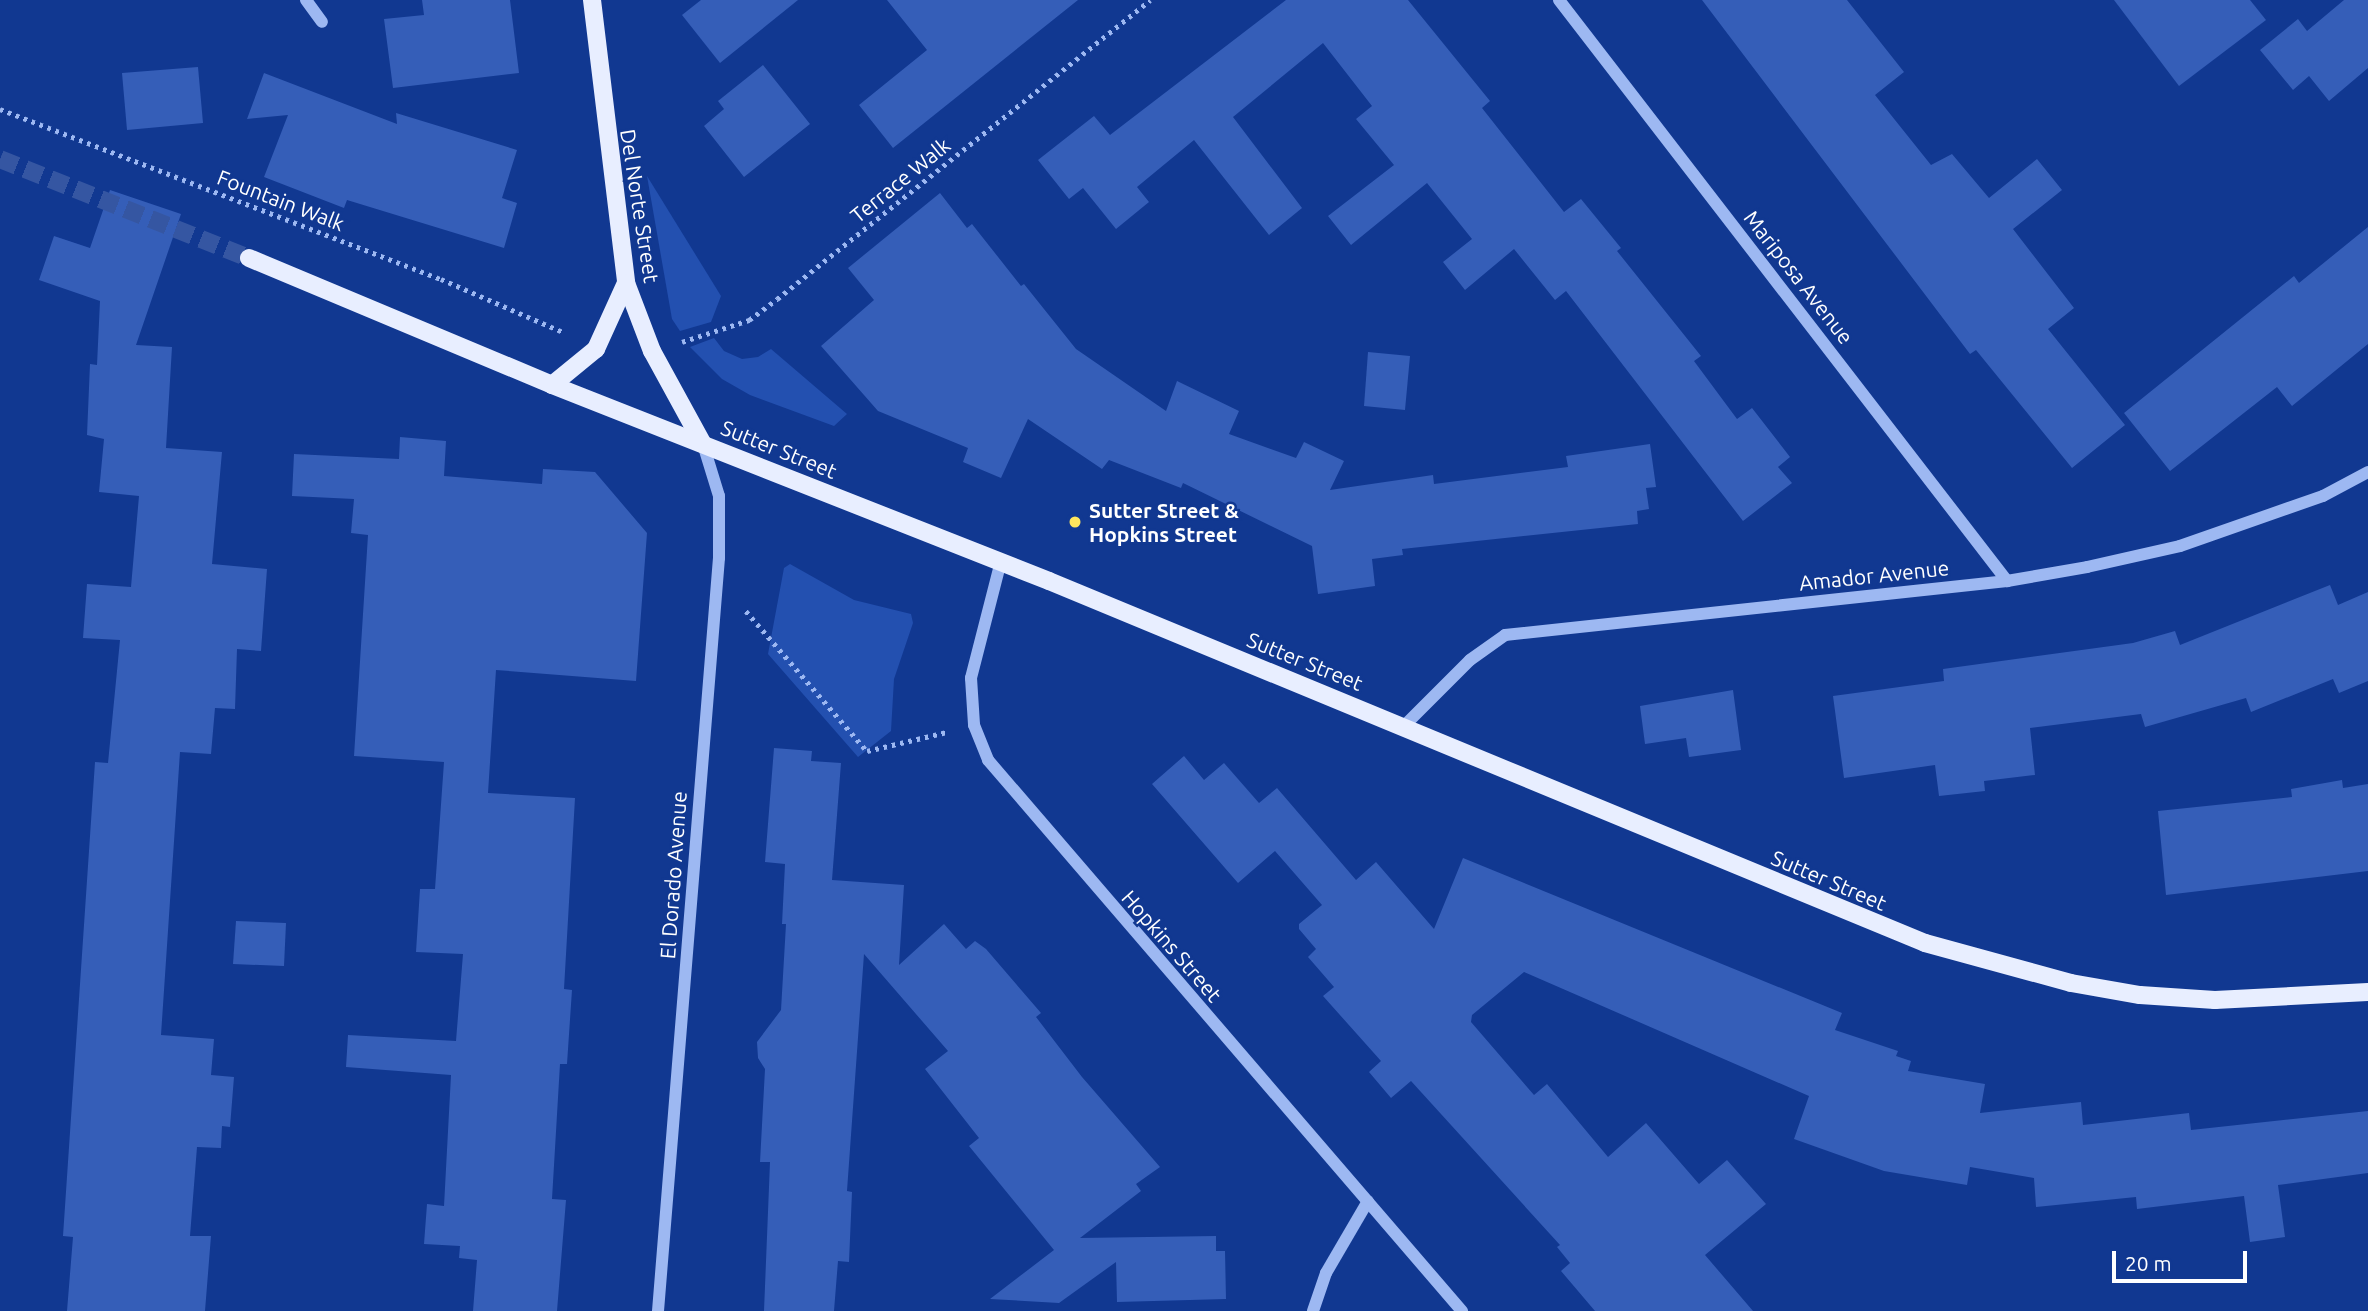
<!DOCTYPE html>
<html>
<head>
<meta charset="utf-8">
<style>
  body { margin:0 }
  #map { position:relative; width:2368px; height:1311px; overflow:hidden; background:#113891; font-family:Ubuntu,sans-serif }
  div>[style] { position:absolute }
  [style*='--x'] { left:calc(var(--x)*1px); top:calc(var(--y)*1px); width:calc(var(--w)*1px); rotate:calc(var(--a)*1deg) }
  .green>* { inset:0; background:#2350b0 }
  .building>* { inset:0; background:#355eb8 }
  .major-tunnel>* { height:18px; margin-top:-9px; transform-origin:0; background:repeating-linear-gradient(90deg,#3556a2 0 18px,transparent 0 27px) }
  .path>* { height:4.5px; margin-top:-2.25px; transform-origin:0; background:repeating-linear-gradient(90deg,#9db8f2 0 3.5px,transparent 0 8.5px) }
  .minor>* { height:12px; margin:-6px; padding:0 6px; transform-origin:6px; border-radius:6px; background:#9db8f2 }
  .major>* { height:18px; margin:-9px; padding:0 9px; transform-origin:9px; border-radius:9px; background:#e8eeff }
  .dots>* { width:19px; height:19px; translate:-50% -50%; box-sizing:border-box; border:4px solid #113891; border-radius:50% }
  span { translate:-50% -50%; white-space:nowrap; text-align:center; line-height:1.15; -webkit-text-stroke:5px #113891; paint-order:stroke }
  .street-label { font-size:21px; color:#fff }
  .poi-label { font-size:21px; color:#fff; font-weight:700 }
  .left { translate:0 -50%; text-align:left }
  .scale { position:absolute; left:2112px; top:1251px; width:135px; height:32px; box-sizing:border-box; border:4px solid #fff; border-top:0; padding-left:9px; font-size:21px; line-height:24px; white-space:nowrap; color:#fff; -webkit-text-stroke:5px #113891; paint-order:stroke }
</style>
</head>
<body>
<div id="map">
  <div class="green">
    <i style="clip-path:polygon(647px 176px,721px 296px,711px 322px,680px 331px,672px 319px)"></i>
    <i style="clip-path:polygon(714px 338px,724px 351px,742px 359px,758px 357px,771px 349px,847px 414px,834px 426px,750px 395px,722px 379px,690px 347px)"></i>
    <i style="clip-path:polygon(790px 564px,854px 600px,911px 614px,913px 623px,894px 679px,891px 731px,858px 757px,768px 654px,784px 568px)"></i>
  </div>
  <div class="building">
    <i style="clip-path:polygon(422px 0,510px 0,519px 73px,393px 88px,384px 19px,424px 15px)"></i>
    <i style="clip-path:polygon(701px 0,798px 0,720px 63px,682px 15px)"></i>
    <i style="clip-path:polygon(887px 0,1078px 0,893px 148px,859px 105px,927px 50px)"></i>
    <i style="clip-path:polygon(1286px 0,1408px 0,1490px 101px,1482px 108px,1564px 212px,1581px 199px,1621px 248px,1617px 251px,1701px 356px,1694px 361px,1737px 419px,1752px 408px,1790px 457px,1778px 467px,1792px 483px,1743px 521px,1566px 291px,1555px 300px,1514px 249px,1465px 290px,1443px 262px,1472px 239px,1427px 183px,1351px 245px,1328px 216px,1394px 165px,1356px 119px,1372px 106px,1323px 43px,1233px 117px,1302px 208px,1269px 235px,1194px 140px,1137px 187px,1149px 202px,1116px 229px,1083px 188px,1069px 199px,1038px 160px,1094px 116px,1110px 135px)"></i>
    <i style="clip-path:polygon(1702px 0,1847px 0,1904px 72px,1875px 95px,1931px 165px,1952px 154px,1989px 198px,2037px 159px,2062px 190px,2013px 229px,2074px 308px,2048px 329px,2125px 425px,2072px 468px,1976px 350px,1970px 354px)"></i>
    <i style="clip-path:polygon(2114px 0,2250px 0,2266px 20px,2179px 86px)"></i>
    <i style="clip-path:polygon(2344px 0,2368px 0,2368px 68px,2329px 101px,2309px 76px,2293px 90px,2260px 50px,2298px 19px,2307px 31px)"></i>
    <i style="clip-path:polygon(763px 65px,810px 124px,744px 177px,704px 126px,724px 109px,718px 101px)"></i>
    <i style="clip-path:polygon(198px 67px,203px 123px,127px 130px,122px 73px)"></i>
    <i style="clip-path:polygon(264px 73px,397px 124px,396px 113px,517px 150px,502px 198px,517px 203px,504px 248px,347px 200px,344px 208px,264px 177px,288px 115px,247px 119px)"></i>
    <i style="clip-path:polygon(110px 190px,181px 214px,136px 345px,172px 347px,166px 448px,222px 452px,212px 564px,267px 569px,261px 651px,237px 649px,235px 709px,215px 708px,211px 754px,180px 752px,161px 1035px,214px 1039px,211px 1075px,234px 1077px,230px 1127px,222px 1126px,221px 1148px,197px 1147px,190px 1236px,211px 1236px,205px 1311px,67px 1311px,73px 1237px,63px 1236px,95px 762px,108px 763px,120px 640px,83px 638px,87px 584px,131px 587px,139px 496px,99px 492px,104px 439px,87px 435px,90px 364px,97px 365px,100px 301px,39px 280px,54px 236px,90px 248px)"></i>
    <i style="clip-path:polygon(940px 193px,967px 228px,972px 224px,1021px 286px,1024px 284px,1076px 349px,1166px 411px,1177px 381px,1239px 411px,1229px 434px,1296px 458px,1304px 442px,1344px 461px,1330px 490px,1433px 475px,1434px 484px,1568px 467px,1566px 456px,1650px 444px,1656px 487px,1646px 488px,1649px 509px,1637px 511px,1638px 524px,1402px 549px,1403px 555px,1372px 559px,1375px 586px,1318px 594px,1312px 546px,1183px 483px,1181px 488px,1109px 460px,1102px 469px,1028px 419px,1001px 478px,963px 462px,968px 448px,878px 411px,821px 346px,874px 300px,848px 268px)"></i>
    <i style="clip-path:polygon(2368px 227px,2368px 344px,2292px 406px,2277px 387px,2170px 471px,2124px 413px,2294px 276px,2299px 283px)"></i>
    <i style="clip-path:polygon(1368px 352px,1410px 356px,1405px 410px,1364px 406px)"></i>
    <i style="clip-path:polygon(400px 437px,446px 441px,444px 476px,542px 484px,543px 469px,595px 472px,647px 533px,636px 681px,496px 670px,488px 793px,575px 798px,564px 989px,572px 990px,567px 1064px,560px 1064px,552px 1199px,566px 1200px,557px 1311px,473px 1311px,477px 1260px,459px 1258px,460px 1246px,424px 1244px,427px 1204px,444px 1206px,451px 1075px,346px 1067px,348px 1035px,456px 1041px,463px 954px,416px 952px,420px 889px,435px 889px,444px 762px,354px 756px,368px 535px,351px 533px,354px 499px,292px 496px,294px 454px,399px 459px)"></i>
    <i style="clip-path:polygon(2330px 585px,2338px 605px,2368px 592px,2368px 681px,2339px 693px,2333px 679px,2251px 712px,2246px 698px,2145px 727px,2141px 714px,2030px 728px,2035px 775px,1984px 781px,1985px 791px,1939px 796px,1935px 765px,1844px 778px,1833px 696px,1944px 681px,1943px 669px,2133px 643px,2175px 631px,2180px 645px)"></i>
    <i style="clip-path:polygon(1733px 690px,1741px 750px,1689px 757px,1686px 738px,1645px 744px,1640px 706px)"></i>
    <i style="clip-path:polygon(774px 748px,812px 751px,811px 761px,841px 763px,832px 880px,904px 885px,899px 965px,944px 924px,966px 949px,975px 941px,986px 949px,1041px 1013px,1036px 1017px,1082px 1077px,1160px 1167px,1136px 1184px,1141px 1191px,1080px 1238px,1216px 1236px,1216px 1251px,1225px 1251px,1226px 1299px,1117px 1302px,1116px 1262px,1059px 1303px,990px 1299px,1054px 1250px,969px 1146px,979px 1138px,925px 1069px,948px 1051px,864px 954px,847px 1191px,852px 1192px,849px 1262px,838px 1261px,834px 1311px,764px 1311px,770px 1162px,760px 1162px,765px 1069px,758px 1058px,757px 1042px,781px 1010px,786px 924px,782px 924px,785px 864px,765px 862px)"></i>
    <i style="clip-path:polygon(1184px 756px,1204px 780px,1224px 763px,1259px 803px,1277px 788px,1356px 880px,1376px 862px,1434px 929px,1463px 858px,1842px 1013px,1835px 1030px,1898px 1051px,1896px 1056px,1911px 1061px,1908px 1071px,1985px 1084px,1980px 1113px,2081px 1102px,2083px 1125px,2189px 1113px,2191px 1130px,2368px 1111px,2368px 1173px,2278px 1185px,2285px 1237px,2250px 1242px,2244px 1196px,2137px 1209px,2136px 1197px,2036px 1207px,2034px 1178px,1970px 1167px,1967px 1185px,1884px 1171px,1794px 1139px,1809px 1096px,1524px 972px,1472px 1015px,1471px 1022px,1534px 1095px,1547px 1084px,1608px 1157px,1646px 1123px,1699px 1184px,1727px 1160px,1766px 1204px,1705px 1255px,1753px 1311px,1595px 1311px,1561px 1271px,1570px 1263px,1557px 1247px,1560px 1245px,1411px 1081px,1391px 1098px,1369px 1072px,1381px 1061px,1323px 996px,1334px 987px,1308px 957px,1316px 949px,1299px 929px,1299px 924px,1322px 905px,1275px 851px,1238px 883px,1152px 784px)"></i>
    <i style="clip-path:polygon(2342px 780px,2343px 788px,2368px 784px,2368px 871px,2166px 895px,2158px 811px,2292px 797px,2291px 789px)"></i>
    <i style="clip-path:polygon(236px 921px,286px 923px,284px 966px,233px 964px)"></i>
  </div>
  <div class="major-tunnel">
    <i style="--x:0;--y:159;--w:268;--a:21.7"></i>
  </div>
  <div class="path">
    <i style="--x:0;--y:109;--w:473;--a:21.1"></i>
    <i style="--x:441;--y:279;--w:135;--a:23.5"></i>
    <i style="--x:682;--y:342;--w:71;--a:-18.2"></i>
    <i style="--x:749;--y:320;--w:35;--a:-37"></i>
    <i style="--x:777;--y:299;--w:478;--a:-38.7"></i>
    <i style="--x:746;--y:611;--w:185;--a:49.2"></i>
    <i style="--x:867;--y:751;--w:82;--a:-13.4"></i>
  </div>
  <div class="minor">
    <i style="--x:306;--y:0;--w:27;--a:54"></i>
    <i style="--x:1559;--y:0;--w:734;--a:52.36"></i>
    <i style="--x:1001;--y:561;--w:121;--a:104.4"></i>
    <i style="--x:971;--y:678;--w:47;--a:86.3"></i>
    <i style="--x:974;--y:725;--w:38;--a:68"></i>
    <i style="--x:988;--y:760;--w:727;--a:49.3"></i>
    <i style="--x:1404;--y:726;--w:93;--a:-45"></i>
    <i style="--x:1470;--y:660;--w:43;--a:-35.5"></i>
    <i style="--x:1505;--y:635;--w:505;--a:-6.14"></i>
    <i style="--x:2007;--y:581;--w:81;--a:-9.9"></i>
    <i style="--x:2087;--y:567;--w:95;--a:-12.7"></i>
    <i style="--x:2180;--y:546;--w:151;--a:-19.3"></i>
    <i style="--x:2323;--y:496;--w:51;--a:-28.1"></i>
    <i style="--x:658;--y:1311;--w:755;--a:-85.37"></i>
    <i style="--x:719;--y:558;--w:62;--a:-90"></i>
    <i style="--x:719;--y:496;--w:54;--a:-107.1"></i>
    <i style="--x:1313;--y:1311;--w:40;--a:-71.1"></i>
    <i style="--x:1326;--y:1273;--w:83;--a:-59.7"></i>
  </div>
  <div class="major">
    <i style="--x:592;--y:0;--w:285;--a:83.1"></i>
    <i style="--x:626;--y:283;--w:73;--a:69.1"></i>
    <i style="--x:652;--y:351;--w:106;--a:61.3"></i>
    <i style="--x:249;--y:258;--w:329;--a:22.7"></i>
    <i style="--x:552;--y:385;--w:534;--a:21.52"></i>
    <i style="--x:1049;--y:581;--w:948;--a:22.45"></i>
    <i style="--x:1925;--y:943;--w:151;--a:15.3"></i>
    <i style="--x:2071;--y:983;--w:70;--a:9.9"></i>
    <i style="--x:2140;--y:995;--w:75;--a:3.8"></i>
    <i style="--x:2215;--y:1000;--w:153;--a:-3"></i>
    <i style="--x:552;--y:385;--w:57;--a:-39.3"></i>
    <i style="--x:596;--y:349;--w:72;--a:-65.6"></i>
  </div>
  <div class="dots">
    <i style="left:1075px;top:522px;background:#ffe65e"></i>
  </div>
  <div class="street-label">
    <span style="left:900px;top:180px;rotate:-39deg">Terrace Walk</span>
    <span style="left:281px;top:200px;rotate:21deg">Fountain Walk</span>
    <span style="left:640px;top:206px;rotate:81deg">Del Norte Street</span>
    <span style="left:1799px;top:277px;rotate:52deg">Mariposa Avenue</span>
    <span style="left:779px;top:449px;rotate:22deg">Sutter Street</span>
    <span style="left:1874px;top:575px;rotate:-6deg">Amador Avenue</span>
    <span style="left:1305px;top:661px;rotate:22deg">Sutter Street</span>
    <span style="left:673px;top:875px;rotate:-86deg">El Dorado Avenue</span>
    <span style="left:1829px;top:880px;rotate:23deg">Sutter Street</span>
    <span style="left:1172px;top:946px;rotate:49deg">Hopkins Street</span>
  </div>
  <div class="poi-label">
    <span class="left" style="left:1089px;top:522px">Sutter Street &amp;<br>Hopkins Street</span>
  </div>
  <div class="scale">20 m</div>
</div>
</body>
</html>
